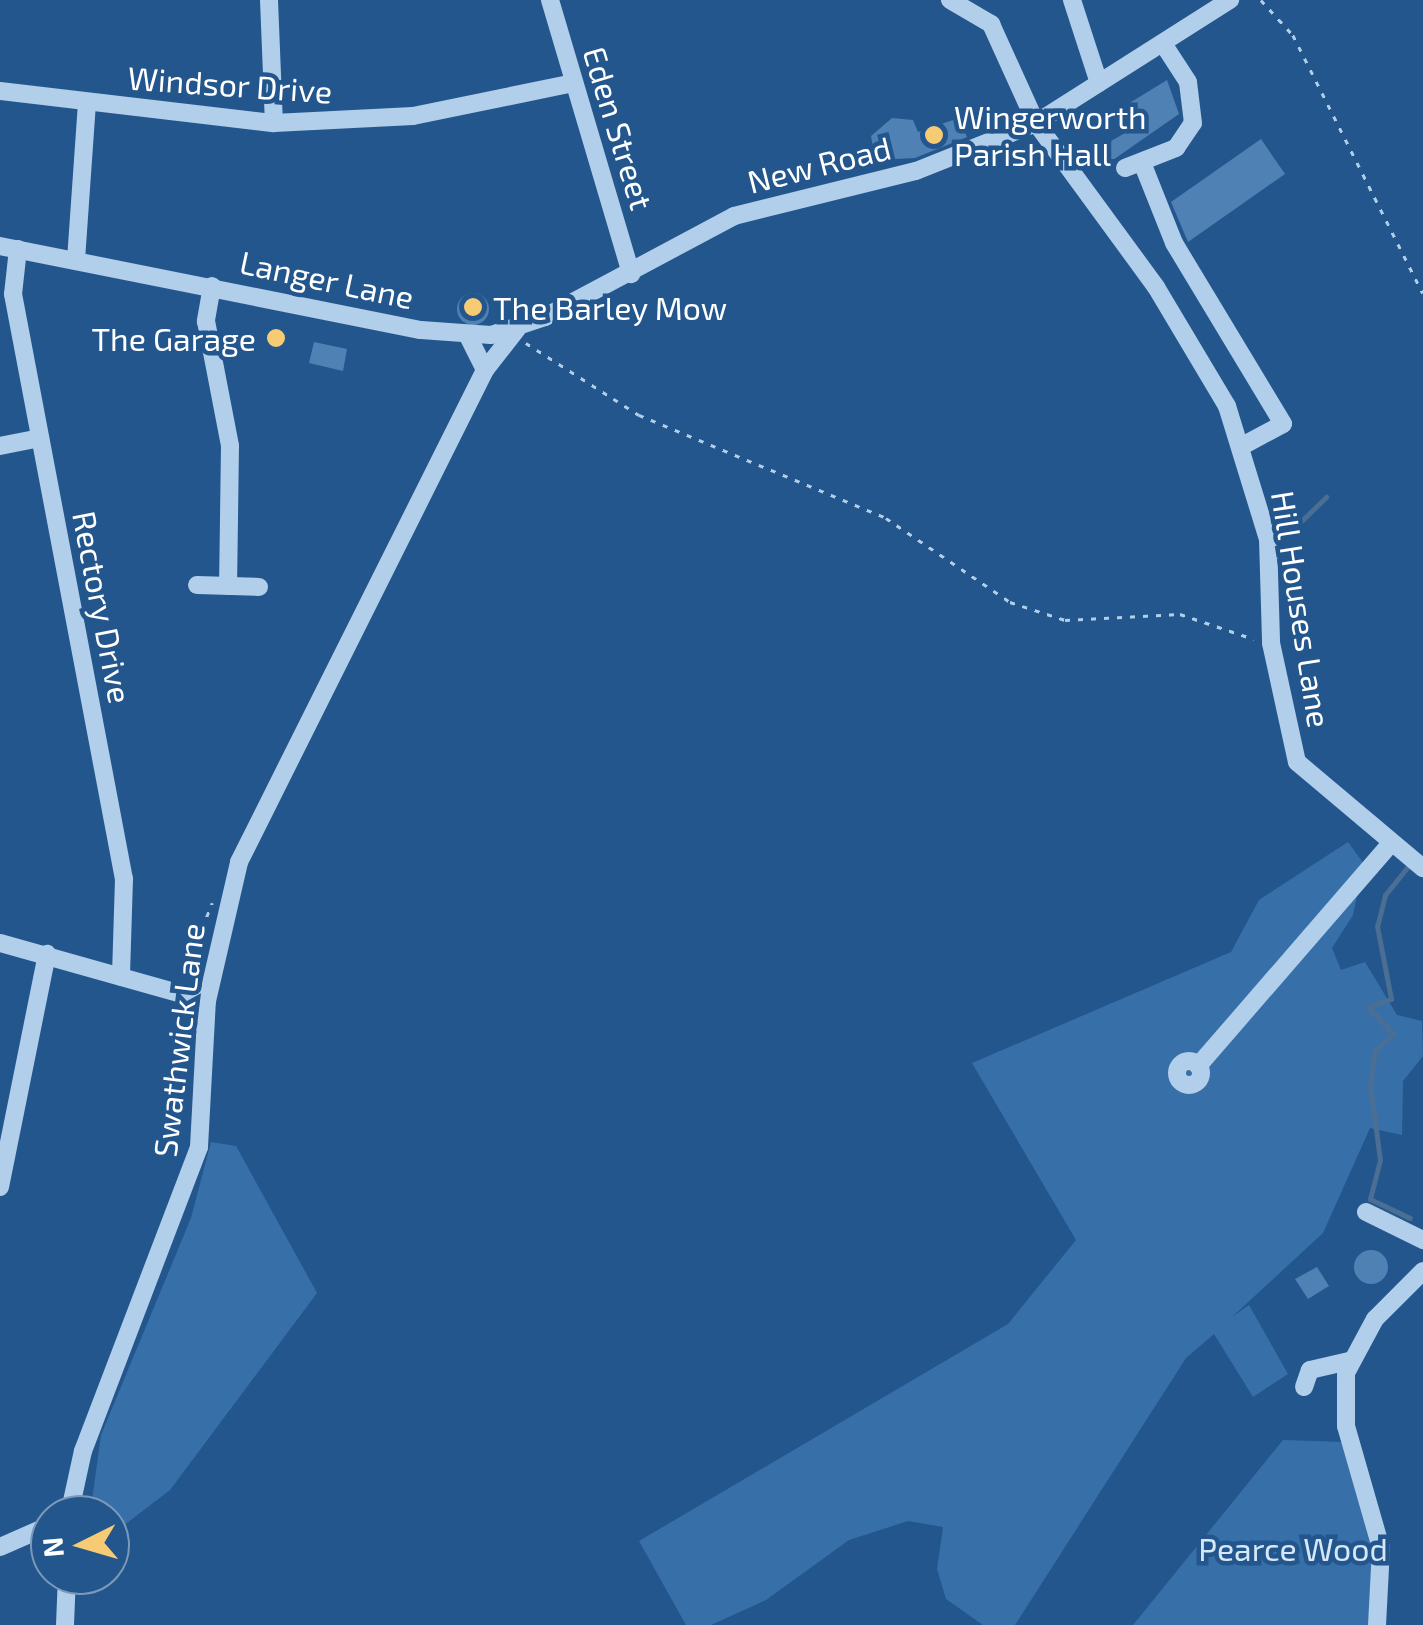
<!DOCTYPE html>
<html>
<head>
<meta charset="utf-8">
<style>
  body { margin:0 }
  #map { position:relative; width:1423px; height:1625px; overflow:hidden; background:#23568c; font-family:"Exo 2",sans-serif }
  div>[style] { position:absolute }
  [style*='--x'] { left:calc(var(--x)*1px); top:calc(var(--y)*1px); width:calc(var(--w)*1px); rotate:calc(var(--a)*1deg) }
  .green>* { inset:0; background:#3770a9 }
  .stream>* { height:5px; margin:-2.5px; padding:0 2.5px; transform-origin:2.5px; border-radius:2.5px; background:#4a6e94 }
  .building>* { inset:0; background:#5081b5 }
  .round { border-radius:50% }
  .path>* { height:2.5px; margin-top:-1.25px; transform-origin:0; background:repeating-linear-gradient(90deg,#b1ceeb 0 5px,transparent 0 13px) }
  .minor>* { height:18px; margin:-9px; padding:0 9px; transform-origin:9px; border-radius:9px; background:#b1ceeb }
  .minor>.ring { margin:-9px; padding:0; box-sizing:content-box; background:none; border:18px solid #b1ceeb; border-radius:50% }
  .dots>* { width:28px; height:28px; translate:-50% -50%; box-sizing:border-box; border:5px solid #23568c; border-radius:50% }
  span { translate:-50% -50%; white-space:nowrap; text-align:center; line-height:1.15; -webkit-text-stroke:9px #23568c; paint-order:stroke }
  .street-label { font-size:32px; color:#fff }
  .poi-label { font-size:32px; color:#fff }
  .left { translate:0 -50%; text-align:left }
  .right { translate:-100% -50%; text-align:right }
  .park-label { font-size:32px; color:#d6e7f8 }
  .north { position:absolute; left:30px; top:1495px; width:100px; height:100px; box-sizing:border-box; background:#23568c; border:2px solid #7b9aba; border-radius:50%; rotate:265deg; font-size:28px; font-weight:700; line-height:40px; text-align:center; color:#fff }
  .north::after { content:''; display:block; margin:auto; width:35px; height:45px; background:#f7cb73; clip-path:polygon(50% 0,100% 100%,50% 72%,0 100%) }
</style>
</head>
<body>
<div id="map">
  <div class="green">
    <i style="clip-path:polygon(1348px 842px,1364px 864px,1353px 915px,1332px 948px,1341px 970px,1365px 962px,1397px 1015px,1422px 1021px,1423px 1056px,1403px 1081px,1402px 1135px,1370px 1128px,1323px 1233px,1232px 1317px,1249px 1305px,1288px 1374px,1253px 1397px,1214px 1334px,1186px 1358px,1015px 1625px,983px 1625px,946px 1599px,937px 1569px,943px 1527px,908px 1521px,849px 1540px,766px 1600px,711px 1625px,686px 1625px,639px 1541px,1008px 1324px,1076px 1240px,972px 1063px,1231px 952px,1259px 900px)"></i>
    <i style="clip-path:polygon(211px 1142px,236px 1146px,317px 1293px,170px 1490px,110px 1536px,110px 1515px,90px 1515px,101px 1435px,191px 1218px)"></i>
    <i style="clip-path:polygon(1283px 1440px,1343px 1442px,1375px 1558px,1368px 1625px,1133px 1625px)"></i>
  </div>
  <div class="stream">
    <i style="--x:1289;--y:533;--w:52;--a:-44.2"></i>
    <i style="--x:1410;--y:864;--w:40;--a:129"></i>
    <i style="--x:1385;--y:895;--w:32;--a:104"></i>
    <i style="--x:1377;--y:926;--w:74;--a:79.1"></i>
    <i style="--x:1391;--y:999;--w:24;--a:161"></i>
    <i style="--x:1368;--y:1007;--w:37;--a:47"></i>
    <i style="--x:1393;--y:1034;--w:24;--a:138"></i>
    <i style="--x:1375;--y:1050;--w:35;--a:98"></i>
    <i style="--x:1370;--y:1085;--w:76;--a:82.4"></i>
    <i style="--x:1380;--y:1160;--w:40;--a:104.4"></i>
    <i style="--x:1370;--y:1199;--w:44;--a:25.4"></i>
  </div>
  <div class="building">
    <i style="clip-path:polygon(1167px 80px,1179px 114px,1110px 162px,1101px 147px,1135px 127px,1123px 107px)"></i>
    <i style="clip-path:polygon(892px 118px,913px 120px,918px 132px,959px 118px,967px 137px,915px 158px,875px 160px,871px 136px)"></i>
    <i style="clip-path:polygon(1261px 139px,1285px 174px,1188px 242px,1171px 202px)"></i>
    <i class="round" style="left:457px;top:293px;width:32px;height:32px"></i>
    <i style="clip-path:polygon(314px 342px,347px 349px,343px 371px,309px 363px)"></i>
    <i class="round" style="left:1354px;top:1250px;width:34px;height:34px"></i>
    <i style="clip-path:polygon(1317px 1267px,1329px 1286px,1308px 1299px,1295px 1279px)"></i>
  </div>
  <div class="path">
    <i style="--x:1261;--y:0;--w:47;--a:47.6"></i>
    <i style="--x:1293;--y:35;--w:289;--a:63.3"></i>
    <i style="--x:526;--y:343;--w:134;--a:32.5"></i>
    <i style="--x:639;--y:415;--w:268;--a:22.6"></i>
    <i style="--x:886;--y:518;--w:150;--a:34.1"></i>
    <i style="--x:1010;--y:602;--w:58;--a:18.1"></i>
    <i style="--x:1065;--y:620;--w:115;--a:-3"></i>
    <i style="--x:1180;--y:614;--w:78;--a:18.7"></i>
    <i style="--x:182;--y:977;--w:80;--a:-67.9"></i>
    <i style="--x:180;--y:1013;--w:32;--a:77"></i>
  </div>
  <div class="minor">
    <i style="--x:269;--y:0;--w:123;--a:87.7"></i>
    <i style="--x:550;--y:0;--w:286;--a:73.5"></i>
    <i style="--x:950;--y:0;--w:48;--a:30.3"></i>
    <i style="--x:991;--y:24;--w:109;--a:65.6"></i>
    <i style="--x:1036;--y:123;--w:203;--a:53.8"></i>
    <i style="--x:1156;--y:287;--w:139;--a:59.2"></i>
    <i style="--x:1227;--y:406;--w:139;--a:72.9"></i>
    <i style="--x:1268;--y:539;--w:104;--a:88.3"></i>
    <i style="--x:1271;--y:643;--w:122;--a:77.7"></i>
    <i style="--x:1297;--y:762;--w:165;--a:40.1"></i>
    <i style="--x:1072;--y:0;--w:87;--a:72"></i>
    <i style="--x:0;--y:91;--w:276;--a:6.7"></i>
    <i style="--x:274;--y:123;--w:139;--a:-2.9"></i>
    <i style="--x:413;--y:116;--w:164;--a:-11.6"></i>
    <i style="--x:1143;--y:165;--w:84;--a:68.3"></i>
    <i style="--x:1174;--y:243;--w:211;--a:58.9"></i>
    <i style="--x:1283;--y:424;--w:47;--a:151.8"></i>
    <i style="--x:1125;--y:168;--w:55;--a:-21.4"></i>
    <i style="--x:1176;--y:148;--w:30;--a:-56"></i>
    <i style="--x:1193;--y:123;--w:41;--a:-97"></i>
    <i style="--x:1188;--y:82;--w:44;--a:-123"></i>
    <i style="--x:0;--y:246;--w:429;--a:11.3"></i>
    <i style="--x:421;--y:330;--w:70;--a:4.1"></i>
    <i style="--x:491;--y:335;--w:57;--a:-18.4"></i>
    <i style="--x:545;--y:317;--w:214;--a:-28.1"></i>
    <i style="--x:734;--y:216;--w:187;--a:-13.9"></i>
    <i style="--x:916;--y:171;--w:129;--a:-21.8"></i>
    <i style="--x:1036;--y:123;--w:230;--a:-32.4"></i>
    <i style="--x:18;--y:249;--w:45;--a:96.3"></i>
    <i style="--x:13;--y:294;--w:595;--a:79.26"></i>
    <i style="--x:124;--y:879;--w:98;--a:91.8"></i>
    <i style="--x:76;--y:260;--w:156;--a:-86"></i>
    <i style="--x:212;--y:286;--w:36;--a:100"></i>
    <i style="--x:206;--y:321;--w:127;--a:79.1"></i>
    <i style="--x:230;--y:446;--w:140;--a:90.8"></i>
    <i style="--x:467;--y:334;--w:40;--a:63.4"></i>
    <i style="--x:0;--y:446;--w:41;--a:-11.3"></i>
    <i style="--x:197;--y:585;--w:62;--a:1.8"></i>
    <i style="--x:0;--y:943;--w:215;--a:15.7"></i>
    <i class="ring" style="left:1177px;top:1061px;width:6px;height:6px"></i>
    <i style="--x:1198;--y:1066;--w:296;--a:-49.1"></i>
    <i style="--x:0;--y:1187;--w:238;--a:-78.6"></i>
    <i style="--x:1366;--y:1212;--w:64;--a:26.2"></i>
    <i style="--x:1304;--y:1387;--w:18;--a:-71"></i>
    <i style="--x:1310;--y:1370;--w:40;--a:-13"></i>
    <i style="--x:69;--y:1515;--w:66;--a:-77.7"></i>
    <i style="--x:83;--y:1451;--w:325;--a:-69.1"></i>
    <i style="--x:199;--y:1147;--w:146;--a:-86.9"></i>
    <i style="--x:207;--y:1001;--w:143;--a:-77"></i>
    <i style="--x:239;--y:862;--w:550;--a:-63.43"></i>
    <i style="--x:485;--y:370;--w:52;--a:-52"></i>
    <i style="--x:0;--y:1547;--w:55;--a:-23.7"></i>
    <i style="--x:65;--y:1625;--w:50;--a:-87.7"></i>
    <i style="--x:1377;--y:1625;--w:77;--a:-87"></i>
    <i style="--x:1381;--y:1548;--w:127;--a:-106"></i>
    <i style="--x:1346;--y:1426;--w:53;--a:-90"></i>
    <i style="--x:1346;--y:1373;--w:61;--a:-61.8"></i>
    <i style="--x:1375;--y:1319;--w:68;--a:-45"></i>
  </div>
  <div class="dots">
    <i style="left:934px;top:135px;background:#f7cb73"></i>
    <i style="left:473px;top:307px;background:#f7cb73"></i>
    <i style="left:276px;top:338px;background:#f7cb73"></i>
  </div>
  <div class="street-label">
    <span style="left:230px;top:84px;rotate:4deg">Windsor Drive</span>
    <span style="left:619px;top:128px;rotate:73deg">Eden Street</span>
    <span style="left:819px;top:164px;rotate:-14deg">New Road</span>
    <span style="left:327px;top:279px;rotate:12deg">Langer Lane</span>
    <span style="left:103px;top:607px;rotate:79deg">Rectory Drive</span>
    <span style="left:1302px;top:609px;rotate:81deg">Hill Houses Lane</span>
    <span style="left:178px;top:1040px;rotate:-83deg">Swathwick Lane</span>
  </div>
  <div class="poi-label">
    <span class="left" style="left:954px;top:135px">Wingerworth<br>Parish Hall</span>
    <span class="left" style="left:493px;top:307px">The Barley Mow</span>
    <span class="right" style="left:256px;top:338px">The Garage</span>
  </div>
  <div class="park-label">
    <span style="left:1293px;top:1548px">Pearce Wood</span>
  </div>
  <div class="north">N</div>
</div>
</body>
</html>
